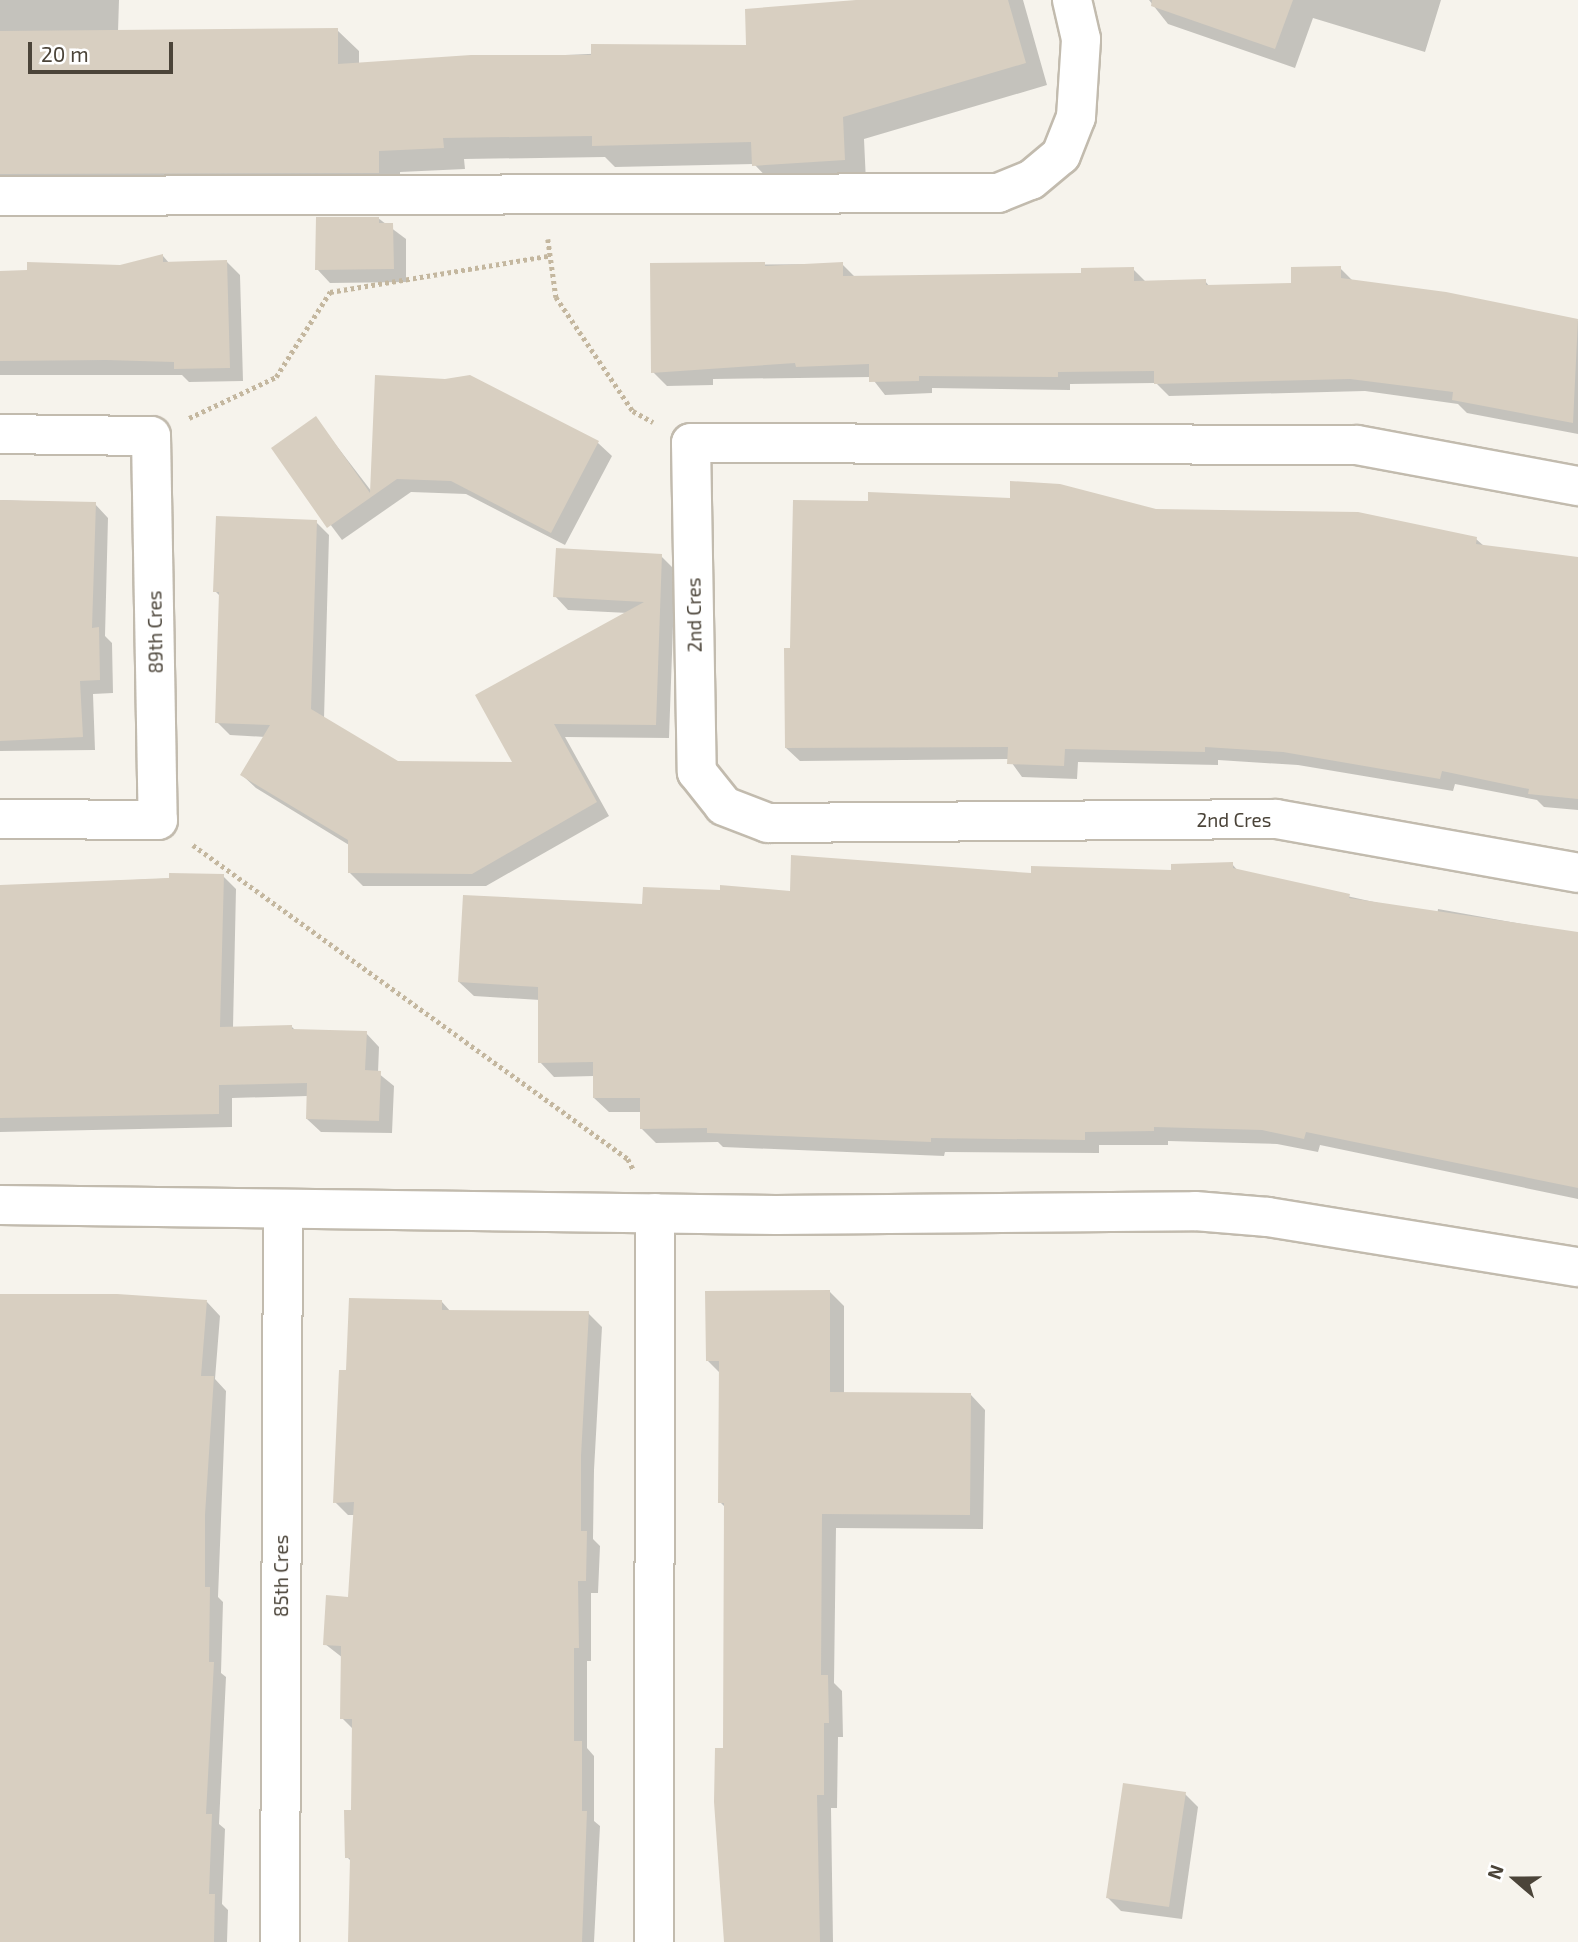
<!DOCTYPE html>
<html>
<head>
<meta charset="utf-8">
<style>
  body { margin:0 }
  #map { position:relative; width:1578px; height:1942px; overflow:hidden; background:#f6f3ec; font-family:"Exo 2",sans-serif }
  div>[style] { position:absolute }
  [style*='--x'] { left:calc(var(--x)*1px); top:calc(var(--y)*1px); width:calc(var(--w)*1px); rotate:calc(var(--a)*1deg) }
  .shadow>* { inset:0; background:#0003 }
  .building>* { inset:0; background:#d8cfc1 }
  .path>* { height:4.5px; margin-top:-2.25px; transform-origin:0; background:repeating-linear-gradient(90deg,#c4b79f 0 3.5px,transparent 0 7px) }
  .roads { filter:drop-shadow(2px 0 #c2bbae) drop-shadow(-2px 0 #c2bbae) drop-shadow(0 2px #c2bbae) drop-shadow(0 -2px #c2bbae) }
  .minor>* { height:38px; margin:-19px; padding:0 19px; transform-origin:19px; border-radius:19px; background:#fff }
  span { translate:-50% -50%; white-space:nowrap; text-align:center; line-height:1.15; -webkit-text-stroke:5px #fff; paint-order:stroke }
  .street-label { font-size:19px; color:#4b4439 }
  .north { position:absolute; left:1480px; top:1844px; width:70px; height:70px; -webkit-text-stroke:5px #fff; paint-order:stroke; rotate:290deg; font-size:19px; font-weight:700; line-height:28px; text-align:center; color:#4b4439 }
  .north::after { content:''; display:block; margin:auto; width:24px; height:32px; background:#4b4439; clip-path:polygon(50% 0,100% 100%,50% 72%,0 100%) }
  .scale { position:absolute; left:28px; top:42px; width:145px; height:32px; box-sizing:border-box; border:4px solid #4b4439; border-top:0; padding-left:9px; font-size:21px; line-height:24px; white-space:nowrap; color:#4b4439; -webkit-text-stroke:5px #fff; paint-order:stroke }
</style>
</head>
<body>
<div id="map">
  <div class="shadow">
    <i style="clip-path:polygon(0 0,119px 0,118px 32px,337px 30px,359px 51px,359px 64px,748px 47px,862px 0,1023px 0,1047px 85px,864px 139px,866px 182px,776px 187px,754px 164px,615px 167px,605px 157px,464px 159px,465px 169px,400px 172px,400px 194px,0 204px)"></i>
    <i style="clip-path:polygon(1149px 0,1441px 0,1425px 52px,1313px 18px,1295px 68px,1168px 24px)"></i>
    <i style="clip-path:polygon(378px 218px,406px 239px,406px 282px,330px 283px,317px 269px)"></i>
    <i style="clip-path:polygon(163px 256px,170px 264px,227px 262px,240px 275px,243px 381px,189px 382px,182px 375px,0 375px,0 272px,120px 267px)"></i>
    <i style="clip-path:polygon(842px 264px,856px 278px,1083px 274px,1133px 269px,1147px 283px,1205px 281px,1210px 287px,1293px 285px,1340px 268px,1354px 282px,1578px 321px,1578px 434px,1467px 413px,1458px 404px,1365px 391px,1169px 396px,1156px 383px,1070px 384px,1070px 390px,932px 388px,932px 393px,885px 395px,871px 377px,713px 379px,713px 385px,667px 386px,653px 372px,651px 265px)"></i>
    <i style="clip-path:polygon(470px 377px,598px 443px,612px 456px,565px 545px,466px 494px,411px 492px,342px 540px,273px 448px,316px 419px,372px 492px,445px 380px)"></i>
    <i style="clip-path:polygon(0 500px,95px 504px,108px 518px,105px 636px,112px 643px,113px 693px,93px 694px,95px 750px,0 751px)"></i>
    <i style="clip-path:polygon(1155px 510px,1476px 539px,1484px 546px,1578px 560px,1578px 810px,1544px 807px,1537px 800px,1455px 784px,1453px 791px,1298px 765px,1218px 760px,1218px 765px,1078px 762px,1077px 779px,1022px 777px,1009px 759px,800px 761px,786px 748px,792px 649px)"></i>
    <i style="clip-path:polygon(316px 522px,329px 535px,324px 719px,398px 763px,515px 764px,628px 613px,568px 610px,555px 596px,661px 556px,675px 570px,669px 738px,565px 737px,609px 816px,486px 886px,363px 886px,349px 872px,349px 845px,256px 788px,242px 775px,265px 737px,230px 735px,217px 722px,221px 597px,215px 591px)"></i>
    <i style="clip-path:polygon(1232px 864px,1239px 872px,1437px 916px,1438px 909px,1578px 934px,1578px 1199px,1320px 1145px,1318px 1152px,1277px 1144px,1168px 1141px,1168px 1145px,1099px 1145px,1099px 1153px,945px 1152px,944px 1156px,723px 1147px,718px 1142px,656px 1143px,642px 1129px,642px 1112px,609px 1112px,594px 1098px,594px 1076px,554px 1077px,540px 1062px,540px 1000px,474px 996px,459px 982px,644px 906px,1033px 874px,1173px 871px)"></i>
    <i style="clip-path:polygon(223px 876px,236px 889px,233px 1028px,292px 1027px,296px 1031px,366px 1033px,379px 1047px,378px 1073px,394px 1086px,392px 1133px,321px 1132px,307px 1119px,308px 1096px,232px 1098px,232px 1127px,0 1132px,0 886px)"></i>
    <i style="clip-path:polygon(830px 1292px,844px 1306px,844px 1394px,971px 1395px,985px 1410px,983px 1529px,836px 1528px,834px 1683px,842px 1691px,843px 1737px,838px 1737px,837px 1808px,831px 1808px,833px 1942px,727px 1942px,726px 1508px,720px 1502px,721px 1374px,707px 1360px)"></i>
    <i style="clip-path:polygon(0 1295px,207px 1302px,220px 1316px,215px 1379px,226px 1391px,218px 1597px,223px 1602px,221px 1673px,226px 1677px,219px 1824px,225px 1829px,222px 1904px,228px 1910px,227px 1942px,0 1942px)"></i>
    <i style="clip-path:polygon(442px 1302px,451px 1312px,588px 1313px,602px 1327px,594px 1470px,593px 1539px,600px 1546px,598px 1593px,591px 1593px,591px 1661px,587px 1661px,587px 1748px,594px 1756px,594px 1821px,600px 1826px,594px 1942px,352px 1942px,352px 1862px,347px 1857px,353px 1811px,354px 1730px,342px 1718px,343px 1658px,325px 1644px,349px 1598px,355px 1515px,348px 1515px,335px 1502px,347px 1372px)"></i>
    <i style="clip-path:polygon(1185px 1794px,1198px 1807px,1182px 1919px,1121px 1911px,1108px 1898px)"></i>
  </div>
  <div class="building">
    <i style="clip-path:polygon(856px 0,1008px 0,1026px 63px,843px 117px,845px 160px,752px 166px,751px 142px,592px 146px,592px 136px,443px 138px,444px 148px,379px 151px,379px 173px,0 174px,0 31px,338px 28px,338px 64px,471px 55px,591px 55px,591px 44px,746px 45px,745px 9px)"></i>
    <i style="clip-path:polygon(1152px 0,1293px 0,1275px 49px,1151px 6px)"></i>
    <i style="clip-path:polygon(316px 217px,379px 217px,379px 223px,393px 223px,394px 269px,315px 270px)"></i>
    <i style="clip-path:polygon(163px 254px,163px 262px,227px 260px,230px 368px,174px 369px,174px 362px,106px 360px,0 361px,0 271px,27px 270px,27px 262px,120px 265px)"></i>
    <i style="clip-path:polygon(765px 262px,765px 266px,843px 262px,843px 276px,1081px 273px,1081px 268px,1134px 267px,1134px 281px,1206px 279px,1206px 285px,1291px 283px,1291px 267px,1341px 266px,1341px 278px,1446px 292px,1578px 319px,1573px 423px,1452px 400px,1453px 392px,1350px 379px,1154px 384px,1154px 371px,1058px 372px,1058px 377px,919px 376px,919px 381px,869px 382px,869px 364px,796px 367px,795px 363px,651px 373px,650px 263px)"></i>
    <i style="clip-path:polygon(375px 375px,445px 379px,470px 375px,599px 441px,551px 533px,451px 481px,397px 479px,327px 528px,271px 448px,316px 416px,370px 493px)"></i>
    <i style="clip-path:polygon(1010px 481px,1060px 484px,1156px 509px,1358px 512px,1477px 537px,1476px 544px,1578px 557px,1578px 799px,1528px 794px,1529px 789px,1442px 771px,1440px 779px,1283px 752px,1205px 747px,1205px 752px,1065px 749px,1064px 766px,1007px 764px,1008px 747px,785px 748px,784px 648px,790px 648px,793px 500px,868px 501px,868px 492px,1010px 498px)"></i>
    <i style="clip-path:polygon(0 500px,96px 502px,92px 628px,99px 627px,100px 680px,80px 681px,83px 737px,0 741px)"></i>
    <i style="clip-path:polygon(216px 516px,317px 520px,311px 709px,398px 761px,512px 762px,475px 695px,644px 602px,553px 597px,556px 548px,662px 554px,656px 725px,554px 724px,597px 802px,472px 874px,348px 873px,348px 840px,240px 775px,270px 725px,215px 723px,219px 592px,213px 592px)"></i>
    <i style="clip-path:polygon(791px 855px,1031px 873px,1031px 866px,1171px 870px,1171px 864px,1233px 862px,1233px 868px,1350px 894px,1349px 898px,1578px 932px,1578px 1188px,1306px 1132px,1304px 1139px,1262px 1130px,1154px 1127px,1154px 1131px,1085px 1132px,1085px 1140px,931px 1138px,931px 1142px,707px 1133px,707px 1128px,640px 1129px,640px 1098px,593px 1098px,593px 1062px,538px 1063px,538px 987px,458px 982px,463px 895px,642px 904px,643px 887px,720px 890px,720px 885px,790px 891px)"></i>
    <i style="clip-path:polygon(169px 873px,224px 874px,220px 1027px,292px 1025px,292px 1029px,367px 1031px,365px 1070px,381px 1071px,379px 1121px,306px 1119px,307px 1083px,219px 1085px,219px 1114px,0 1118px,0 885px,169px 878px)"></i>
    <i style="clip-path:polygon(830px 1290px,830px 1392px,971px 1393px,970px 1515px,822px 1514px,821px 1675px,828px 1675px,829px 1723px,824px 1723px,824px 1795px,817px 1795px,820px 1942px,724px 1942px,714px 1802px,715px 1748px,723px 1748px,724px 1503px,718px 1503px,719px 1361px,706px 1361px,705px 1291px)"></i>
    <i style="clip-path:polygon(0 1294px,117px 1294px,207px 1300px,201px 1376px,214px 1376px,205px 1515px,205px 1587px,210px 1587px,209px 1662px,214px 1662px,206px 1814px,212px 1814px,209px 1894px,215px 1894px,214px 1942px,0 1942px)"></i>
    <i style="clip-path:polygon(349px 1298px,442px 1300px,442px 1310px,589px 1311px,581px 1456px,581px 1531px,587px 1531px,586px 1581px,578px 1581px,579px 1648px,574px 1648px,574px 1741px,582px 1741px,582px 1811px,587px 1811px,582px 1942px,348px 1942px,350px 1858px,345px 1858px,344px 1810px,351px 1810px,352px 1719px,340px 1719px,341px 1646px,323px 1645px,326px 1595px,348px 1597px,354px 1502px,333px 1503px,339px 1370px,346px 1370px)"></i>
    <i style="clip-path:polygon(1123px 1783px,1186px 1792px,1169px 1907px,1106px 1898px)"></i>
  </div>
  <div class="path">
    <i style="--x:548;--y:239;--w:59;--a:82.1"></i>
    <i style="--x:556;--y:297;--w:138;--a:56"></i>
    <i style="--x:633;--y:411;--w:23;--a:29"></i>
    <i style="--x:189;--y:418;--w:96;--a:-25.2"></i>
    <i style="--x:276;--y:377;--w:101;--a:-57.6"></i>
    <i style="--x:330;--y:292;--w:221;--a:-9.4"></i>
    <i style="--x:193;--y:845;--w:536;--a:35.82"></i>
    <i style="--x:628;--y:1159;--w:11;--a:63"></i>
  </div>
  <div class="roads">
    <div class="minor">
      <i style="--x:0;--y:196;--w:998;--a:-0.17"></i>
      <i style="--x:998;--y:193;--w:35;--a:-22"></i>
      <i style="--x:1031;--y:180;--w:39;--a:-40"></i>
      <i style="--x:1061;--y:155;--w:41;--a:-68.5"></i>
      <i style="--x:1076;--y:117;--w:78;--a:-86.3"></i>
      <i style="--x:1081;--y:39;--w:40;--a:-103"></i>
      <i style="--x:0;--y:434;--w:151;--a:0.8"></i>
      <i style="--x:151;--y:436;--w:384;--a:89"></i>
      <i style="--x:158;--y:820;--w:158;--a:-179.6"></i>
      <i style="--x:1578;--y:486;--w:225;--a:-169.5"></i>
      <i style="--x:1357;--y:445;--w:666;--a:-179.83"></i>
      <i style="--x:691;--y:443;--w:329;--a:89"></i>
      <i style="--x:697;--y:772;--w:43;--a:51.5"></i>
      <i style="--x:724;--y:806;--w:47;--a:21.1"></i>
      <i style="--x:768;--y:823;--w:508;--a:-0.45"></i>
      <i style="--x:1276;--y:819;--w:307;--a:10.1"></i>
      <i style="--x:0;--y:1205;--w:776;--a:0.74"></i>
      <i style="--x:776;--y:1215;--w:419;--a:-0.5"></i>
      <i style="--x:1195;--y:1211;--w:73;--a:4.7"></i>
      <i style="--x:1268;--y:1217;--w:314;--a:9.2"></i>
      <i style="--x:280;--y:1942;--w:733;--a:-89.77"></i>
      <i style="--x:654;--y:1942;--w:729;--a:-89.92"></i>
    </div>
  </div>
  <div class="street-label">
    <span style="left:694px;top:615px;rotate:-91deg">2nd Cres</span>
    <span style="left:155px;top:632px;rotate:-91deg">89th Cres</span>
    <span style="left:1234px;top:820px">2nd Cres</span>
    <span style="left:281px;top:1576px;rotate:-90deg">85th Cres</span>
  </div>
  <div class="north">N</div>
  <div class="scale">20 m</div>
</div>
</body>
</html>
